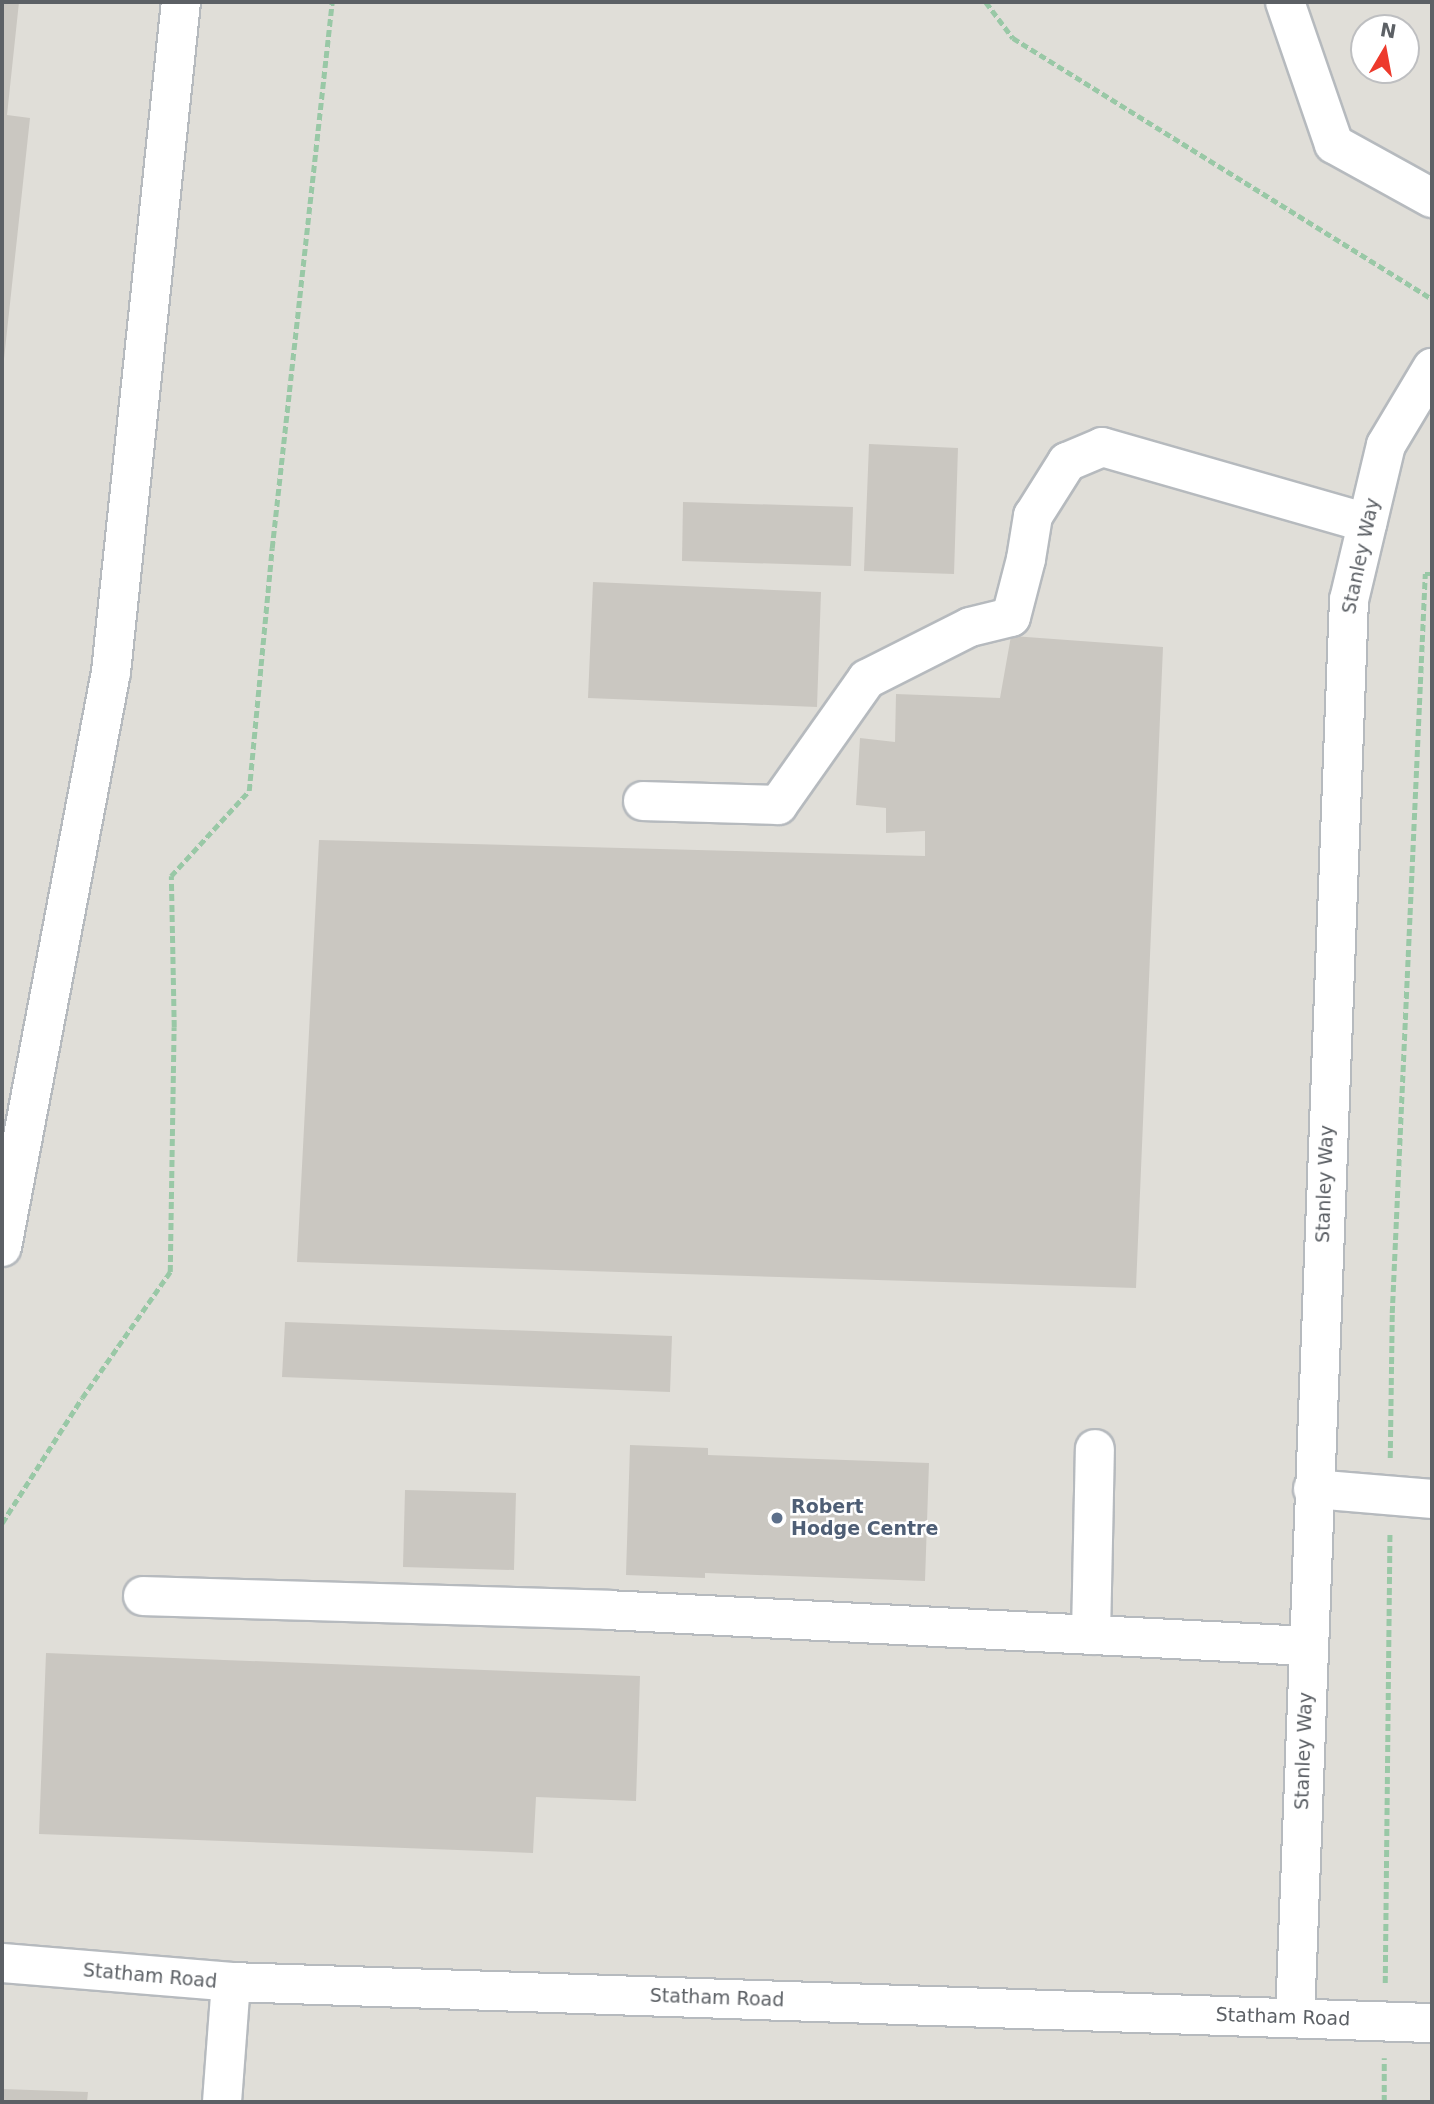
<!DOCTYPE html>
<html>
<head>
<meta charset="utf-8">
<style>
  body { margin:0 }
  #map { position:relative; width:1434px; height:2104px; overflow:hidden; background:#efece4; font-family:"DejaVu Sans",sans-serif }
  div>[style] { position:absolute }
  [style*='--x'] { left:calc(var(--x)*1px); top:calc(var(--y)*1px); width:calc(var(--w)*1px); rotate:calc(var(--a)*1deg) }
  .industrial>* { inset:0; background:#e0ded8 }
  .building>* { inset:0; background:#cac7c1 }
  .path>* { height:4.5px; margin-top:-2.25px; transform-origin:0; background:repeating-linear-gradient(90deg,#99c8a6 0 7px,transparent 0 10.5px) }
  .roads { filter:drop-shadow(2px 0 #b6babe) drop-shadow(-2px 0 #b6babe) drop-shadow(0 2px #b6babe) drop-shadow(0 -2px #b6babe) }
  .minor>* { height:38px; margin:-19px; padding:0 19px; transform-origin:19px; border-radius:19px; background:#fff }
  .dots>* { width:19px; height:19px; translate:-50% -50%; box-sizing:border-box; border:4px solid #fff; border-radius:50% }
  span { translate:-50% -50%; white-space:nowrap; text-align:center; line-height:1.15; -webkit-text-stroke:5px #fff; paint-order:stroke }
  .street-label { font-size:19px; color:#5c6065 }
  .service-label { font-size:19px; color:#4e5e75; font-weight:700 }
  .left { translate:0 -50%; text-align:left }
  .frame { position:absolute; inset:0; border:4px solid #5c6065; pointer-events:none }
  .north { position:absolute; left:1350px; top:14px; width:70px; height:70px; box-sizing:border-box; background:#fff; border:2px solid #bebfc1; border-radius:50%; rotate:10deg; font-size:19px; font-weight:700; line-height:28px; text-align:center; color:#5c6065 }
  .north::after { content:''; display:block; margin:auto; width:24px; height:32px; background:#ed3a2c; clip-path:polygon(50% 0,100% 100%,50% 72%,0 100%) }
</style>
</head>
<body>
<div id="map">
  <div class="industrial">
    <i style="clip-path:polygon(evenodd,2px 2px,1432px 2px,1432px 2102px,2px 2102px,2px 2px,1364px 28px,1406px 28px,1406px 70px,1364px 70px,1364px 28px)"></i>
  </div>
  <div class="building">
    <i style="clip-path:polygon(2px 2px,19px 2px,7px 115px,30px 118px,4px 359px)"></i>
    <i style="clip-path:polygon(869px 444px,958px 448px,954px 574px,864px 571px)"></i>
    <i style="clip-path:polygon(683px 502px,853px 507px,851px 566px,682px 561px)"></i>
    <i style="clip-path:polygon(593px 582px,821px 592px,817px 707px,588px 698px)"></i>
    <i style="clip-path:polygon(1011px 636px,1163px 647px,1136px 1288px,297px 1262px,319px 840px,925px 856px,925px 831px,886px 833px,886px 808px,856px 805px,860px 738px,895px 742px,896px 694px,1000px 698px)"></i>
    <i style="clip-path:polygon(285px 1322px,672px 1336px,670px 1392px,282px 1377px)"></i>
    <i style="clip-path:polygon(630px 1445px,708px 1448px,708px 1455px,929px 1463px,925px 1581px,705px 1573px,705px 1578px,626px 1575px)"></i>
    <i style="clip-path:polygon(405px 1490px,516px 1493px,514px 1570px,403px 1567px)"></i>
    <i style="clip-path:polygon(46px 1653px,640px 1676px,636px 1801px,536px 1797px,533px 1853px,39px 1834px)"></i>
    <i style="clip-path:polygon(2px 2089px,88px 2092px,87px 2102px,2px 2102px)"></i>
  </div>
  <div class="path">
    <i style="--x:986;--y:2;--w:45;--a:53.1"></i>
    <i style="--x:1013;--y:38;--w:494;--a:31.9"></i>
    <i style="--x:1390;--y:1458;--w:145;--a:-89.2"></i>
    <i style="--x:1392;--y:1313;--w:740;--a:-87.44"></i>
    <i style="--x:1425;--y:574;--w:7;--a:0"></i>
    <i style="--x:2;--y:1523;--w:148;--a:-57.4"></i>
    <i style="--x:82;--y:1398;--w:154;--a:-55.1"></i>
    <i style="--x:170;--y:1272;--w:245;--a:-89.1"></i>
    <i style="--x:174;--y:1027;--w:151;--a:-91.1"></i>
    <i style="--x:171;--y:876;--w:115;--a:-47.5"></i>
    <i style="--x:249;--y:791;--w:244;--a:-84.6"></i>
    <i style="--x:272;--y:548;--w:549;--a:-83.73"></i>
    <i style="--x:1385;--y:1983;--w:450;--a:-89.4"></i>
    <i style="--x:1384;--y:2102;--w:44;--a:-90"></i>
  </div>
  <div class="roads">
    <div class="minor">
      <i style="--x:1285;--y:2;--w:150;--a:71"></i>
      <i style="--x:1334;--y:144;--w:112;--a:28.9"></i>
      <i style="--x:643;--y:801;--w:135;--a:1.7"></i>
      <i style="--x:778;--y:805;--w:154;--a:-54.8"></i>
      <i style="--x:867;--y:679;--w:115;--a:-26.8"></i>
      <i style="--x:970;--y:627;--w:42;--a:-13.7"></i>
      <i style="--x:1011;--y:617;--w:60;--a:-75.5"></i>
      <i style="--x:1026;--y:559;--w:44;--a:-80.8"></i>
      <i style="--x:1033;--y:516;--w:64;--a:-57.8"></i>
      <i style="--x:1067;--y:462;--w:38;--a:-23"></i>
      <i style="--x:1102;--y:447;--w:276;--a:16"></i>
      <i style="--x:2;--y:1247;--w:585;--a:-79.27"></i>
      <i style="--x:111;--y:672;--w:674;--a:-84.04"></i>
      <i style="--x:1313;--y:1489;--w:119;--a:4.8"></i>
      <i style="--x:143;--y:1596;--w:464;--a:1.7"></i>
      <i style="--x:607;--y:1610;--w:701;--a:2.94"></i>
      <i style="--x:1091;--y:1635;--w:186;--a:-88.8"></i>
      <i style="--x:2;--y:1963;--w:230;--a:4.7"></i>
      <i style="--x:231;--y:1982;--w:1202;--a:1.96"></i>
      <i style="--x:1295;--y:2018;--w:1419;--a:-87.82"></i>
      <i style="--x:1349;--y:600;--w:159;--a:-76.6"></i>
      <i style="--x:1386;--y:445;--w:90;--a:-59.1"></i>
      <i style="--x:222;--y:2102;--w:120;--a:-85.7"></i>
    </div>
  </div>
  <div class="dots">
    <i style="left:777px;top:1518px;background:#5c6f8a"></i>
  </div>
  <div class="street-label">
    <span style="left:1361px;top:556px;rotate:-78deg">Stanley Way</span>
    <span style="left:1325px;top:1184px;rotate:-88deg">Stanley Way</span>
    <span style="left:1304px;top:1751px;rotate:-88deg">Stanley Way</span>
    <span style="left:150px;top:1976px;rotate:5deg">Statham Road</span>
    <span style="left:717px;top:1998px;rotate:2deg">Statham Road</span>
    <span style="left:1283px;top:2017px;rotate:2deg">Statham Road</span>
  </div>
  <div class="service-label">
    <span class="left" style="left:791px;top:1518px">Robert<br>Hodge Centre</span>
  </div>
  <div class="frame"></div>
  <div class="north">N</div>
</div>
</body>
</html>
